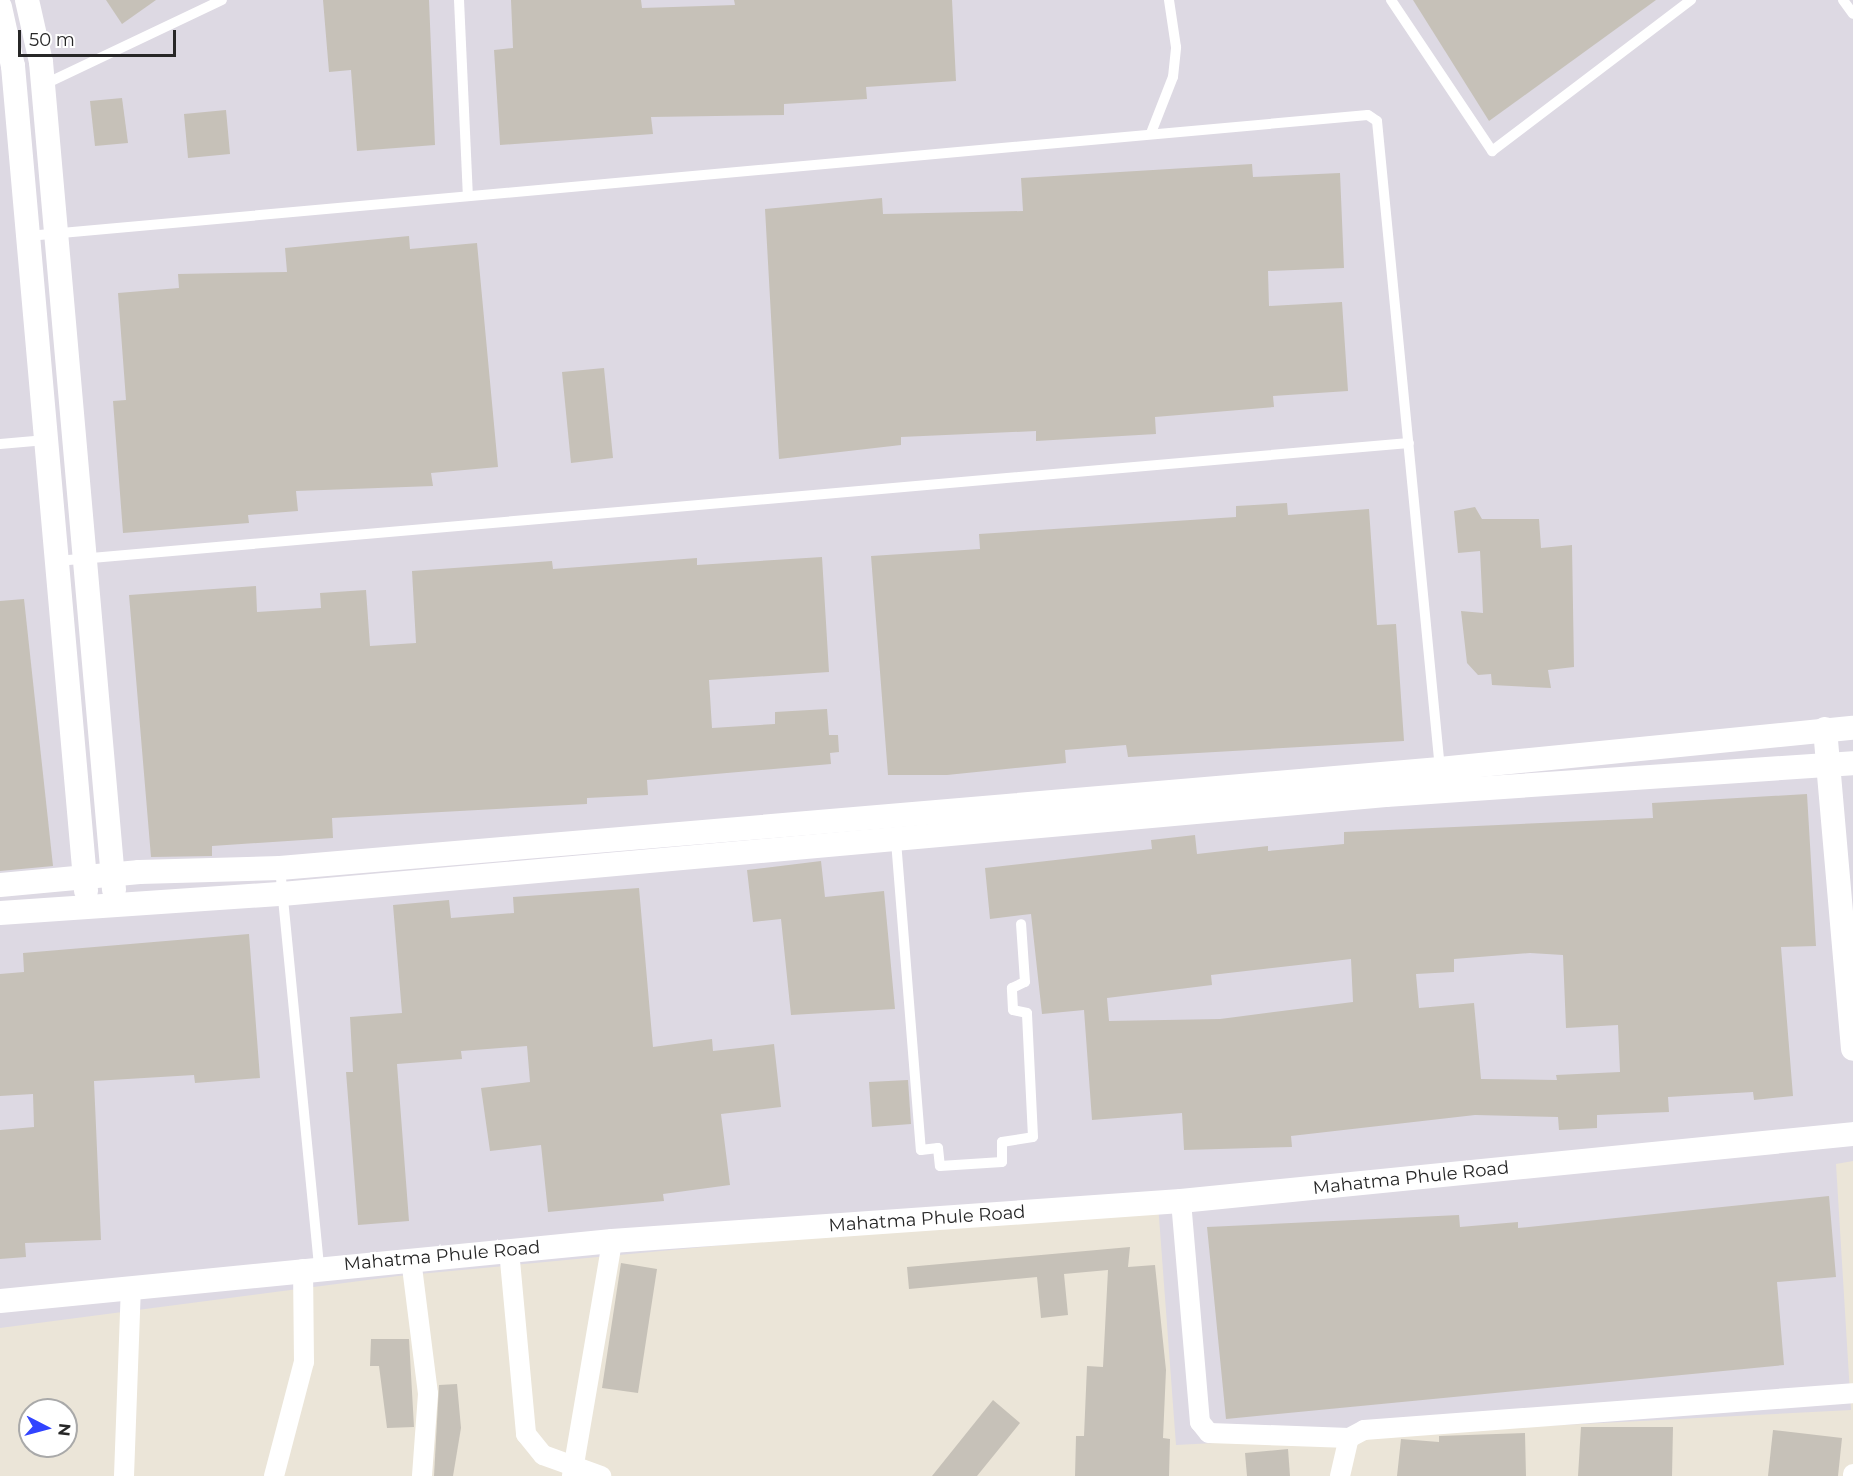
<!DOCTYPE html>
<html>
<head>
<meta charset="utf-8">
<style>
  body { margin:0 }
  #map { position:relative; width:1853px; height:1476px; overflow:hidden; background:#ebe5d8; font-family:Montserrat,sans-serif }
  div>[style] { position:absolute }
  [style*='--x'] { left:calc(var(--x)*1px); top:calc(var(--y)*1px); width:calc(var(--w)*1px); rotate:calc(var(--a)*1deg) }
  .industrial>* { inset:0; background:#ddd9e3 }
  .building>* { inset:0; background:#c6c1b8 }
  .service>* { height:10px; margin:-5px; padding:0 5px; transform-origin:5px; border-radius:5px; background:#fff }
  .minor>* { height:20px; margin:-10px; padding:0 10px; transform-origin:10px; border-radius:10px; background:#fff }
  .tertiary>* { height:24px; margin:-12px; padding:0 12px; transform-origin:12px; border-radius:12px; background:#fff }
  span { translate:-50% -50%; white-space:nowrap; text-align:center; line-height:1.15; -webkit-text-stroke:4.5px #fff; paint-order:stroke }
  .street-label { font-size:18px; color:#272727 }
  .north { position:absolute; left:18px; top:1398px; width:60px; height:60px; box-sizing:border-box; background:#fff; border:2px solid #a9a9a9; border-radius:50%; rotate:96deg; font-size:16px; font-weight:700; line-height:24px; text-align:center; color:#272727 }
  .north::after { content:''; display:block; margin:auto; width:21px; height:27px; background:#3143ff; clip-path:polygon(50% 0,100% 100%,50% 72%,0 100%) }
  .scale { position:absolute; left:18px; top:30px; width:158px; height:27px; box-sizing:border-box; border:3px solid #272727; border-top:0; padding-left:8px; font-size:18px; line-height:21px; white-space:nowrap; color:#272727; -webkit-text-stroke:4px #fff; paint-order:stroke }
</style>
</head>
<body>
<div id="map">
  <div class="industrial">
    <i style="clip-path:polygon(0 0,1853px 0,1853px 1161px,1836px 1164px,1851px 1410px,1176px 1445px,1158px 1204px,398px 1276px,0 1328px)"></i>
  </div>
  <div class="building">
    <i style="clip-path:polygon(106px 0,156px 0,122px 24px)"></i>
    <i style="clip-path:polygon(323px 0,429px 0,435px 145px,357px 151px,351px 70px,329px 72px)"></i>
    <i style="clip-path:polygon(511px 0,641px 0,642px 8px,735px 5px,734px 0,952px 0,956px 81px,866px 87px,867px 99px,784px 104px,784px 115px,651px 117px,653px 134px,500px 145px,494px 50px,513px 48px)"></i>
    <i style="clip-path:polygon(1413px 0,1656px 0,1489px 121px)"></i>
    <i style="clip-path:polygon(122px 98px,128px 143px,95px 146px,90px 101px)"></i>
    <i style="clip-path:polygon(226px 110px,230px 154px,188px 158px,184px 114px)"></i>
    <i style="clip-path:polygon(1252px 164px,1253px 177px,1340px 173px,1344px 268px,1268px 271px,1269px 306px,1342px 302px,1348px 391px,1273px 396px,1274px 407px,1155px 417px,1156px 434px,1036px 441px,1036px 431px,901px 437px,901px 445px,779px 459px,765px 209px,882px 198px,883px 214px,1023px 211px,1021px 178px)"></i>
    <i style="clip-path:polygon(409px 236px,410px 249px,477px 243px,498px 467px,431px 473px,433px 486px,296px 491px,298px 511px,248px 515px,249px 523px,123px 533px,113px 401px,126px 400px,118px 293px,179px 288px,178px 274px,287px 272px,285px 248px)"></i>
    <i style="clip-path:polygon(604px 368px,613px 458px,571px 463px,562px 372px)"></i>
    <i style="clip-path:polygon(1287px 503px,1288px 515px,1369px 509px,1377px 625px,1396px 624px,1404px 741px,1128px 757px,1126px 745px,1065px 750px,1066px 763px,947px 775px,888px 775px,871px 556px,980px 549px,979px 534px,1236px 517px,1236px 506px)"></i>
    <i style="clip-path:polygon(1475px 507px,1482px 519px,1539px 519px,1541px 548px,1572px 545px,1574px 667px,1548px 670px,1551px 688px,1492px 685px,1491px 674px,1478px 675px,1467px 663px,1461px 611px,1483px 613px,1480px 551px,1458px 553px,1454px 511px)"></i>
    <i style="clip-path:polygon(822px 557px,829px 672px,709px 680px,712px 728px,775px 724px,775px 712px,827px 709px,829px 735px,838px 735px,839px 752px,830px 753px,831px 764px,647px 780px,648px 795px,587px 798px,587px 804px,332px 818px,333px 838px,212px 846px,212px 856px,151px 857px,129px 595px,256px 586px,257px 612px,321px 608px,320px 593px,366px 590px,370px 646px,416px 643px,412px 571px,552px 561px,553px 569px,697px 558px,697px 565px)"></i>
    <i style="clip-path:polygon(24px 599px,53px 866px,0 871px,0 601px)"></i>
    <i style="clip-path:polygon(evenodd,1807px 794px,1816px 946px,1781px 947px,1793px 1096px,1754px 1100px,1753px 1092px,1668px 1097px,1669px 1112px,1597px 1115px,1597px 1128px,1559px 1130px,1558px 1117px,1475px 1115px,1291px 1136px,1292px 1147px,1184px 1150px,1182px 1113px,1092px 1120px,1084px 1010px,1042px 1014px,1031px 914px,990px 919px,985px 868px,1152px 849px,1151px 840px,1195px 835px,1197px 854px,1268px 846px,1268px 851px,1344px 844px,1344px 832px,1653px 818px,1652px 803px,1807px 794px,1530px 953px,1563px 955px,1566px 1028px,1618px 1025px,1620px 1072px,1556px 1075px,1557px 1080px,1481px 1079px,1474px 1003px,1419px 1008px,1416px 974px,1454px 972px,1454px 959px,1530px 953px,1807px 794px,1351px 959px,1353px 1002px,1220px 1019px,1109px 1021px,1107px 998px,1212px 985px,1211px 975px,1351px 959px)"></i>
    <i style="clip-path:polygon(821px 861px,825px 897px,884px 891px,895px 1009px,791px 1015px,781px 919px,753px 922px,747px 870px)"></i>
    <i style="clip-path:polygon(639px 888px,653px 1047px,712px 1039px,713px 1051px,774px 1044px,781px 1107px,721px 1114px,730px 1185px,663px 1194px,664px 1201px,548px 1212px,541px 1145px,490px 1151px,481px 1088px,530px 1082px,527px 1046px,461px 1051px,462px 1059px,397px 1064px,409px 1221px,358px 1225px,346px 1072px,353px 1072px,350px 1017px,402px 1013px,393px 905px,449px 900px,451px 918px,514px 913px,513px 897px)"></i>
    <i style="clip-path:polygon(249px 934px,260px 1078px,195px 1083px,194px 1075px,94px 1081px,101px 1240px,25px 1243px,26px 1257px,0 1259px,0 1130px,34px 1127px,33px 1094px,0 1096px,0 974px,24px 972px,23px 953px)"></i>
    <i style="clip-path:polygon(908px 1080px,911px 1124px,872px 1127px,869px 1082px)"></i>
    <i style="clip-path:polygon(1829px 1196px,1836px 1277px,1777px 1282px,1784px 1365px,1226px 1419px,1207px 1227px,1459px 1215px,1460px 1227px,1518px 1222px,1518px 1228px)"></i>
    <i style="clip-path:polygon(1130px 1247px,1128px 1267px,1155px 1265px,1166px 1370px,1163px 1438px,1170px 1439px,1169px 1476px,1075px 1476px,1076px 1436px,1084px 1436px,1087px 1366px,1103px 1367px,1108px 1270px,1064px 1274px,1068px 1315px,1041px 1318px,1037px 1277px,909px 1289px,907px 1267px)"></i>
    <i style="clip-path:polygon(621px 1263px,657px 1269px,638px 1393px,602px 1388px)"></i>
    <i style="clip-path:polygon(371px 1339px,409px 1339px,414px 1427px,387px 1428px,379px 1366px,370px 1366px)"></i>
    <i style="clip-path:polygon(457px 1384px,461px 1428px,453px 1476px,434px 1476px,439px 1385px)"></i>
    <i style="clip-path:polygon(993px 1400px,1020px 1423px,977px 1476px,932px 1476px)"></i>
    <i style="clip-path:polygon(1581px 1427px,1673px 1427px,1672px 1476px,1578px 1476px)"></i>
    <i style="clip-path:polygon(1773px 1430px,1842px 1438px,1838px 1476px,1768px 1476px)"></i>
    <i style="clip-path:polygon(1525px 1433px,1526px 1476px,1397px 1476px,1401px 1439px,1439px 1442px,1439px 1436px)"></i>
    <i style="clip-path:polygon(1288px 1449px,1290px 1476px,1247px 1476px,1245px 1453px)"></i>
  </div>
  <div class="service">
    <i style="--x:459;--y:0;--w:196;--a:87.4"></i>
    <i style="--x:1391;--y:0;--w:182;--a:56.2"></i>
    <i style="--x:1492;--y:151;--w:250;--a:-37.2"></i>
    <i style="--x:1843;--y:0;--w:17;--a:54"></i>
    <i style="--x:43;--y:85;--w:198;--a:-25.4"></i>
    <i style="--x:1151;--y:133;--w:60;--a:-68.6"></i>
    <i style="--x:1173;--y:77;--w:30;--a:-84"></i>
    <i style="--x:1176;--y:47;--w:48;--a:-98.5"></i>
    <i style="--x:28;--y:236;--w:1345;--a:-5.16"></i>
    <i style="--x:1368;--y:115;--w:11;--a:34"></i>
    <i style="--x:1377;--y:121;--w:651;--a:84.45"></i>
    <i style="--x:0;--y:444;--w:46;--a:-5"></i>
    <i style="--x:57;--y:561;--w:1357;--a:-4.99"></i>
    <i style="--x:896;--y:841;--w:310;--a:85.4"></i>
    <i style="--x:921;--y:1150;--w:17;--a:-7"></i>
    <i style="--x:938;--y:1148;--w:18;--a:84"></i>
    <i style="--x:940;--y:1166;--w:62;--a:-3.7"></i>
    <i style="--x:1002;--y:1162;--w:20;--a:-90"></i>
    <i style="--x:1002;--y:1142;--w:31;--a:-9"></i>
    <i style="--x:1033;--y:1137;--w:124;--a:-92.8"></i>
    <i style="--x:1027;--y:1013;--w:14;--a:-168"></i>
    <i style="--x:1013;--y:1010;--w:22;--a:-93"></i>
    <i style="--x:1012;--y:988;--w:14;--a:-25"></i>
    <i style="--x:1025;--y:982;--w:58;--a:-93.9"></i>
    <i style="--x:280;--y:868;--w:401;--a:84.4"></i>
  </div>
  <div class="minor">
    <i style="--x:1181;--y:1201;--w:222;--a:85.1"></i>
    <i style="--x:1200;--y:1422;--w:14;--a:51"></i>
    <i style="--x:1209;--y:1433;--w:140;--a:2"></i>
    <i style="--x:1349;--y:1438;--w:17;--a:-28"></i>
    <i style="--x:1364;--y:1430;--w:490;--a:-4.3"></i>
    <i style="--x:509;--y:1250;--w:185;--a:84.7"></i>
    <i style="--x:526;--y:1434;--w:27;--a:51"></i>
    <i style="--x:543;--y:1455;--w:62;--a:19.9"></i>
    <i style="--x:411;--y:1259;--w:136;--a:82.8"></i>
    <i style="--x:428;--y:1394;--w:82;--a:94.2"></i>
    <i style="--x:124;--y:1476;--w:189;--a:-87.9"></i>
    <i style="--x:274;--y:1476;--w:118;--a:-75.3"></i>
    <i style="--x:304;--y:1362;--w:93;--a:-90.6"></i>
    <i style="--x:572;--y:1476;--w:238;--a:-80.3"></i>
    <i style="--x:1340;--y:1476;--w:39;--a:-77"></i>
    <i style="--x:1853;--y:1476;--w:2;--a:-90"></i>
  </div>
  <div class="tertiary">
    <i style="--x:27;--y:0;--w:64;--a:77.3"></i>
    <i style="--x:41;--y:62;--w:831;--a:84.96"></i>
    <i style="--x:0;--y:7;--w:60;--a:77.6"></i>
    <i style="--x:13;--y:66;--w:828;--a:84.94"></i>
    <i style="--x:1825;--y:729;--w:321;--a:85"></i>
    <i style="--x:0;--y:885;--w:140;--a:-5.3"></i>
    <i style="--x:139;--y:872;--w:141;--a:-1.6"></i>
    <i style="--x:280;--y:868;--w:1164;--a:-4.88"></i>
    <i style="--x:1440;--y:769;--w:415;--a:-5.7"></i>
    <i style="--x:0;--y:913;--w:283;--a:-3.9"></i>
    <i style="--x:282;--y:894;--w:1108;--a:-5.12"></i>
    <i style="--x:1386;--y:795;--w:468;--a:-3.9"></i>
    <i style="--x:0;--y:1301;--w:615;--a:-5.6"></i>
    <i style="--x:612;--y:1241;--w:570;--a:-4.02"></i>
    <i style="--x:1181;--y:1201;--w:675;--a:-5.69"></i>
  </div>
  <div class="street-label">
    <span style="left:1411px;top:1178px;rotate:-6deg">Mahatma Phule Road</span>
    <span style="left:927px;top:1219px;rotate:-4deg">Mahatma Phule Road</span>
    <span style="left:442px;top:1256px;rotate:-5deg">Mahatma Phule Road</span>
  </div>
  <div class="north">N</div>
  <div class="scale">50 m</div>
</div>
</body>
</html>
